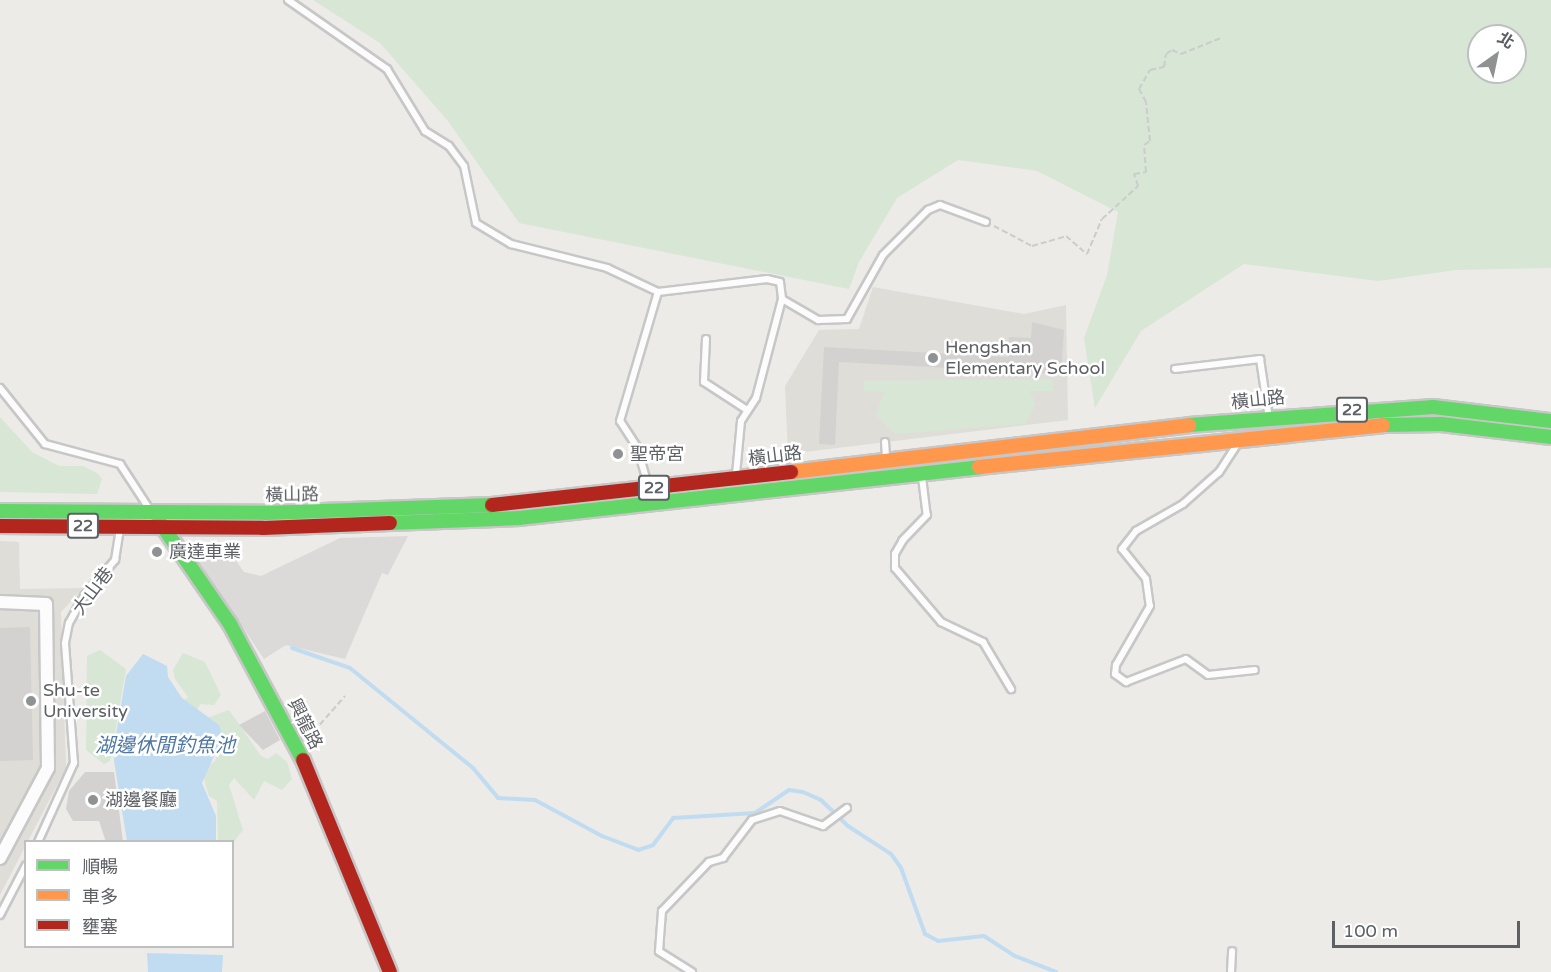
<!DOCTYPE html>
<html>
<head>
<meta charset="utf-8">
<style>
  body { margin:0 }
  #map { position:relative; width:1551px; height:972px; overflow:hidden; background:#ecebe8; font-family:"Varela Round","Noto Sans TC",sans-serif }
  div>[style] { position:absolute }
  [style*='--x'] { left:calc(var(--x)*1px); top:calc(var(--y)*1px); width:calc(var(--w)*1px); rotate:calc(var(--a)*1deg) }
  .industrial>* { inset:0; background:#dcdad8 }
  .education>* { inset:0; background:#dfddd8 }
  .green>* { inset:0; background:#d7e6d5 }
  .water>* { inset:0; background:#c1dcf0 }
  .stream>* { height:4px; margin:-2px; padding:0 2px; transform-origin:2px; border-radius:2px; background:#c1dcf0 }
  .building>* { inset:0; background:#d3d2d0 }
  .path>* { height:2px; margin-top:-1px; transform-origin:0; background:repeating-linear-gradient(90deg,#cacdcb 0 6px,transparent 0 9px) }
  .roads { filter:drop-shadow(2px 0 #c7c7c7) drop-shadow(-2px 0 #c7c7c7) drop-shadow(0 2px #c7c7c7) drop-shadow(0 -2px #c7c7c7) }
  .lane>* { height:6px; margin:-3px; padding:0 3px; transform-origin:3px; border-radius:3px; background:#fcfcfc }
  .street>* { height:12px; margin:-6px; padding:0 6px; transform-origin:6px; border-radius:6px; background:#fcfcfc }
  .fast>* { height:14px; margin:-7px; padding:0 7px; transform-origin:7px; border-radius:7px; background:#63d668 }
  .slow>* { height:14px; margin:-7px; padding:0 7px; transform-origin:7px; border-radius:7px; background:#ff974d }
  .jam>* { height:14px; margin:-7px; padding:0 7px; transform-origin:7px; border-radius:7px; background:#b3261e }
  .dots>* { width:16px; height:16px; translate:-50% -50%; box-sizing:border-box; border:3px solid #fff; border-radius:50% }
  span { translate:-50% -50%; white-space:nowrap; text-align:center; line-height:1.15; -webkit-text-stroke:5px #fff; paint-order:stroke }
  .shield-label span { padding:2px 4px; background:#fff; border:2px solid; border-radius:4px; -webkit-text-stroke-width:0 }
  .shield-label { font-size:16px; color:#5d6064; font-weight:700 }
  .poi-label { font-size:18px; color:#5d6064 }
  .left { translate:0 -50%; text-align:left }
  .street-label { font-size:18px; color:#5d6064 }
  .water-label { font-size:20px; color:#4e77a4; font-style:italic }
  .legend { position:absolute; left:24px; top:840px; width:210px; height:108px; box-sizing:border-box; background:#fff; border:2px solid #bebfc1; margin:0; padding:8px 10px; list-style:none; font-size:18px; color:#5d6064 }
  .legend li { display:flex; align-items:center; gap:12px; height:30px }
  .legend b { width:30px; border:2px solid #bebfc1 }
  .north { position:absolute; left:1467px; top:24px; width:60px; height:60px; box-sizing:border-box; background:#fff; border:2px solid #bebfc1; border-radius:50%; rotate:33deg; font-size:16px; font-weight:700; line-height:24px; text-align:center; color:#5d6064 }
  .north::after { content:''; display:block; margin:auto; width:21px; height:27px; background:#8f9192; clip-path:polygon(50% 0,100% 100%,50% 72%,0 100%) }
  .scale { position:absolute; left:1332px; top:921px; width:188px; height:27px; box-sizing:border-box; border:3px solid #5d6064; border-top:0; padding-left:8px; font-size:18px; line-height:21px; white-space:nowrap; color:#5d6064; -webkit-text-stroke:4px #fff; paint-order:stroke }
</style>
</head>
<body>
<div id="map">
  <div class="industrial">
    <i style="clip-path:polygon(408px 536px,388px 575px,382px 573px,345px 659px,286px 645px,264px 659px,199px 562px,220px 555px,234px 558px,244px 572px,261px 576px,340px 538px)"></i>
  </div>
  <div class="education">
    <i style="clip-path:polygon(873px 287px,1024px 314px,1066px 305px,1068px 420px,788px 454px,785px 386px,819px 330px,859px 329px)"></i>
    <i style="clip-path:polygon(0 541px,19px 542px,20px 589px,83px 588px,61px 612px,66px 768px,0 895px)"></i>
  </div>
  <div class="green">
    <i style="clip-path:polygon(evenodd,313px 0,1551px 0,1551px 268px,1456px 270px,1378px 281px,1244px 264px,1141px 331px,1095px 408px,1084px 338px,1107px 275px,1118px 212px,1037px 171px,958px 160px,897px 198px,859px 262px,849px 289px,519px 223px,448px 121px,380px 43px,313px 0,1479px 36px,1515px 36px,1515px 72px,1479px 72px,1479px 36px)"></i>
    <i style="clip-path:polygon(1052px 379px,1053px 391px,1029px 391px,1036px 404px,1025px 424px,895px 434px,876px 415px,884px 392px,863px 391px,864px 381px)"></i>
    <i style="clip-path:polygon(0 417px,32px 452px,59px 466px,83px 466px,97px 473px,102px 479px,97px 494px,0 492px)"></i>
    <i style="clip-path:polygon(100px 650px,126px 669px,110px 761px,104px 764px,86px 750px,87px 656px)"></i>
    <i style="clip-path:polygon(183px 653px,205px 662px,221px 695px,214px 705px,200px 704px,196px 712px,180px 704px,188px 697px,175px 679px,173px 670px)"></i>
    <i style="clip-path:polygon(229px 710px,261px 756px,268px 759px,276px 753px,287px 762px,292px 779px,282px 790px,264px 781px,254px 800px,234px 778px,229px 785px,243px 830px,233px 843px,218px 841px,217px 801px,209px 796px,202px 772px,215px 761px,222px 744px,207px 718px)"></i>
  </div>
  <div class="water">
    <i style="clip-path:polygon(143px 654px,167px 666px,168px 677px,182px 698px,219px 725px,223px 736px,202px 783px,216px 816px,216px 841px,127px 841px,114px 761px,115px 740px,126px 676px)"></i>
    <i style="clip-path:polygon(147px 953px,223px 955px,222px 972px,148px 972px)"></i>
  </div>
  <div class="stream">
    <i style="--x:292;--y:648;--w:61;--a:19"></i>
    <i style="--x:350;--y:668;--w:159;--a:39.1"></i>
    <i style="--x:473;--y:768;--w:39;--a:50"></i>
    <i style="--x:498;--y:798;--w:37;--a:3"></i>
    <i style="--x:535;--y:800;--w:76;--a:28.2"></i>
    <i style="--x:602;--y:836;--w:39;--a:21"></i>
    <i style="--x:638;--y:850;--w:16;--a:-18"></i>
    <i style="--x:653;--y:845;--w:34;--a:-53"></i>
    <i style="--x:673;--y:818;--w:82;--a:-3.5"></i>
    <i style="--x:755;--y:813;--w:41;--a:-34.1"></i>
    <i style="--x:789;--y:790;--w:14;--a:8"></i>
    <i style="--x:803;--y:792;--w:20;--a:24"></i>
    <i style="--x:821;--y:800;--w:37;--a:44"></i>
    <i style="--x:848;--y:826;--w:51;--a:33.1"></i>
    <i style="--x:891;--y:854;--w:17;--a:54"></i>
    <i style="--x:901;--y:868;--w:70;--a:70"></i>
    <i style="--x:925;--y:934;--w:15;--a:28"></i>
    <i style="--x:938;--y:941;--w:46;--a:-6.2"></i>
    <i style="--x:984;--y:936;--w:37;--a:33"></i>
    <i style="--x:1015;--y:956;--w:44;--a:21.3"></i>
  </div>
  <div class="building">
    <i style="clip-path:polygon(1032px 322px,1064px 330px,1061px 374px,839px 362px,835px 445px,819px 444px,824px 347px,1008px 357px,1009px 337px,1031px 338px)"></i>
    <i style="clip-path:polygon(30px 627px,33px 760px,0 761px,0 628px)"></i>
    <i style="clip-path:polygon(265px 711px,280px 740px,263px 750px,239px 725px)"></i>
    <i style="clip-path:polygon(85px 772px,114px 772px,123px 842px,106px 842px,99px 821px,73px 821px,66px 809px,69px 791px)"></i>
  </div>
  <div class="path">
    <i style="--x:994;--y:226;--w:43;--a:27.8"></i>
    <i style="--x:1032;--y:246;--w:35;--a:-16"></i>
    <i style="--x:1066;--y:236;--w:28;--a:41"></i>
    <i style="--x:1087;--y:254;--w:38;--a:-67"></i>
    <i style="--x:1102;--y:219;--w:49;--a:-42.5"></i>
    <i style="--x:1138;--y:186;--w:13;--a:-108"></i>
    <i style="--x:1134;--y:174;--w:12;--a:-9"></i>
    <i style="--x:1146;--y:172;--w:27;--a:-94"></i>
    <i style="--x:1144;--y:145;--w:7;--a:-34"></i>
    <i style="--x:1150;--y:141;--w:39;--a:-96"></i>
    <i style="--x:1146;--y:102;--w:15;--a:-118"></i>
    <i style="--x:1139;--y:89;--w:22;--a:-60"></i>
    <i style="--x:1150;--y:70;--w:14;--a:-12"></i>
    <i style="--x:1164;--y:67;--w:13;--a:-81"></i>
    <i style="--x:1166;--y:54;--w:7;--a:-34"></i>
    <i style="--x:1172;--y:50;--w:10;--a:24"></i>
    <i style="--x:1181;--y:54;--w:43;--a:-21.8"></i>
    <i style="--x:308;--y:738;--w:56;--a:-48.6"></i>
  </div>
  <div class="roads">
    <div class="lane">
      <i style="--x:288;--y:0;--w:121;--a:34.9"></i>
      <i style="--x:387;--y:69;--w:73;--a:58.5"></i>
      <i style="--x:425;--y:131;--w:28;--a:32"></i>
      <i style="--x:449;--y:146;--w:25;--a:53"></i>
      <i style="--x:464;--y:166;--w:58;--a:78.1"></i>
      <i style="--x:476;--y:223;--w:41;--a:31"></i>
      <i style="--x:511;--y:244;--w:99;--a:14"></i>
      <i style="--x:607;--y:268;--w:56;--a:25.2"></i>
      <i style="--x:658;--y:292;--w:110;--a:-6.8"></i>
      <i style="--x:767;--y:279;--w:13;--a:13"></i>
      <i style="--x:780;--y:282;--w:17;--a:83"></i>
      <i style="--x:782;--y:299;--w:102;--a:104.7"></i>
      <i style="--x:756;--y:398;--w:27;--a:123"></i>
      <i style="--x:741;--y:421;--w:54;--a:95.3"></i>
      <i style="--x:782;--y:299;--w:42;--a:30.3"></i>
      <i style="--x:818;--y:320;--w:29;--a:-2"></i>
      <i style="--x:847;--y:319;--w:73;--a:-60.6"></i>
      <i style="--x:883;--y:255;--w:64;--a:-45"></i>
      <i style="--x:928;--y:210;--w:13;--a:-23"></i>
      <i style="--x:940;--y:205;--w:49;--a:20.3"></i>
      <i style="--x:706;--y:339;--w:43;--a:92.7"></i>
      <i style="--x:704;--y:382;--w:51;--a:33.1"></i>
      <i style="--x:1175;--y:369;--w:86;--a:-6.7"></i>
      <i style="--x:1260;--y:359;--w:54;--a:81.4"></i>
      <i style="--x:0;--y:388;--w:72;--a:51.2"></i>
      <i style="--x:45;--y:444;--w:78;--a:14.9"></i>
      <i style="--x:120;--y:464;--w:51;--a:56.9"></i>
      <i style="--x:885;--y:442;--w:16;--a:86"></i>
      <i style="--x:1238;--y:443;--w:35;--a:123"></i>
      <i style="--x:1219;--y:472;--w:48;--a:138.4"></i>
      <i style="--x:1183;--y:504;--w:54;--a:150.1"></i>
      <i style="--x:1136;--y:531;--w:23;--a:128"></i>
      <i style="--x:1122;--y:549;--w:38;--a:51"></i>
      <i style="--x:1146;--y:579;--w:27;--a:82"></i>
      <i style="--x:1150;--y:606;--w:68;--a:120"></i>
      <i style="--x:1116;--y:665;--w:9;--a:96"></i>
      <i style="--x:1115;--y:674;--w:14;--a:36"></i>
      <i style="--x:1126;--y:682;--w:64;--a:-21"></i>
      <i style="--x:1186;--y:659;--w:27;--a:36"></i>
      <i style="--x:1208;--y:675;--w:47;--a:-6.1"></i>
      <i style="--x:922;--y:477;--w:38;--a:83"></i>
      <i style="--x:927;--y:515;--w:35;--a:134"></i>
      <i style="--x:903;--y:540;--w:16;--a:120"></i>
      <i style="--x:895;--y:554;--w:14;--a:90"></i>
      <i style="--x:895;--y:568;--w:71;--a:49.6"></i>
      <i style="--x:941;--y:622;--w:47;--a:25.5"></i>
      <i style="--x:983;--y:642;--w:55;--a:59.2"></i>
      <i style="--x:648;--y:485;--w:40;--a:-106"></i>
      <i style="--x:637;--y:447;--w:31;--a:-123"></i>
      <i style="--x:620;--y:421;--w:134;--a:-73.6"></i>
      <i style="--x:38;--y:842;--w:87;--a:-65.5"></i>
      <i style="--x:74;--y:763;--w:120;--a:-94.3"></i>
      <i style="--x:65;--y:643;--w:20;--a:-79"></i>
      <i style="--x:69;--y:623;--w:31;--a:-61"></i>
      <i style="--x:84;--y:596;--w:48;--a:-49.3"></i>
      <i style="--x:115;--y:560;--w:31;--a:-81"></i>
      <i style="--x:0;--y:915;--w:56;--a:-62.5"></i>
      <i style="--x:692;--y:972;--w:39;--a:-148"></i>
      <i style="--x:659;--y:951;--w:40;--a:-85.7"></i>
      <i style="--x:662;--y:911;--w:68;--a:-46.2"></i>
      <i style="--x:709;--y:862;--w:15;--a:-16"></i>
      <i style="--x:723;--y:858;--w:48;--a:-52.7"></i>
      <i style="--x:752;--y:820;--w:29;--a:-18"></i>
      <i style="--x:780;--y:811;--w:46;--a:19.2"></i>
      <i style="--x:823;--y:826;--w:30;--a:-37"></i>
      <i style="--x:1231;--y:972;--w:21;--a:-87"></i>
    </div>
    <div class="street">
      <i style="--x:0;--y:602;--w:46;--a:2.5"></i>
      <i style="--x:46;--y:604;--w:164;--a:89.3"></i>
      <i style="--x:48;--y:768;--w:102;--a:118.1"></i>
    </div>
    <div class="fast">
      <i style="--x:1189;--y:425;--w:245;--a:-4.2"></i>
      <i style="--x:1433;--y:407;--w:119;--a:6.8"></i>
      <i style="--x:1383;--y:425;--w:58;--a:-1"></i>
      <i style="--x:1441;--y:424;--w:111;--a:6.7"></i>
      <i style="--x:0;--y:511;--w:266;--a:0.4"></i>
      <i style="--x:266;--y:513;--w:226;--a:-2"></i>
      <i style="--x:159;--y:521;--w:125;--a:55.4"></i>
      <i style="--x:230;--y:624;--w:154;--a:61.8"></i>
      <i style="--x:390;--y:523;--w:129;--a:-2.2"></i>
      <i style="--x:519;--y:518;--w:463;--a:-6.3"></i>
    </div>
    <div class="slow">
      <i style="--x:979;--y:467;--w:406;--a:-5.9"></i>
      <i style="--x:791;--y:472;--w:401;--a:-6.7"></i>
    </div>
    <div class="jam">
      <i style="--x:492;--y:505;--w:301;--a:-6.3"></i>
      <i style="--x:0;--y:526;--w:263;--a:0.4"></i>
      <i style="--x:263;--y:528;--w:127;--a:-2.3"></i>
      <i style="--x:303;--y:760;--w:229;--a:67.7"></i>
    </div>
  </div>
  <div class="dots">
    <i style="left:933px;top:358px;background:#8f9192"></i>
    <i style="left:618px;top:454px;background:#8f9192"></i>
    <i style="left:157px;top:552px;background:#8f9192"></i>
    <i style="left:31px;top:701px;background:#8f9192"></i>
    <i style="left:93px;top:800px;background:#8f9192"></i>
  </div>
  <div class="shield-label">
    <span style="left:1352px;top:410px">22</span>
    <span style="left:654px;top:488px">22</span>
    <span style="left:83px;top:526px">22</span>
  </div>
  <div class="poi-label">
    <span class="left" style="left:945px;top:358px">Hengshan<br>Elementary School</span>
    <span class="left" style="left:630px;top:454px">聖帝宮</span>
    <span class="left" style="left:169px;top:552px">廣達車業</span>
    <span class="left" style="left:43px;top:701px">Shu-te<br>University</span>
    <span class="left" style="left:105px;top:800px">湖邊餐廳</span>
  </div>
  <div class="street-label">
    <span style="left:1258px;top:400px;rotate:-6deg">橫山路</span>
    <span style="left:775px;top:456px;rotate:-7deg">橫山路</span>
    <span style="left:292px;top:495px;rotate:-1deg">橫山路</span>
    <span style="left:93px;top:591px;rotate:-53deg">大山巷</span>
    <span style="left:305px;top:724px;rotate:63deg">興龍路</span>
  </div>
  <div class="water-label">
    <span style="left:165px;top:746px">湖邊休閒釣魚池</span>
  </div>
  <ul class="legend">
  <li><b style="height:8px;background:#63d668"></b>順暢</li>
  <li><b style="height:8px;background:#ff974d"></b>車多</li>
  <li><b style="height:8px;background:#b3261e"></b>壅塞</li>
  </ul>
  <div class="north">北</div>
  <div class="scale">100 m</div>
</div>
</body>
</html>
